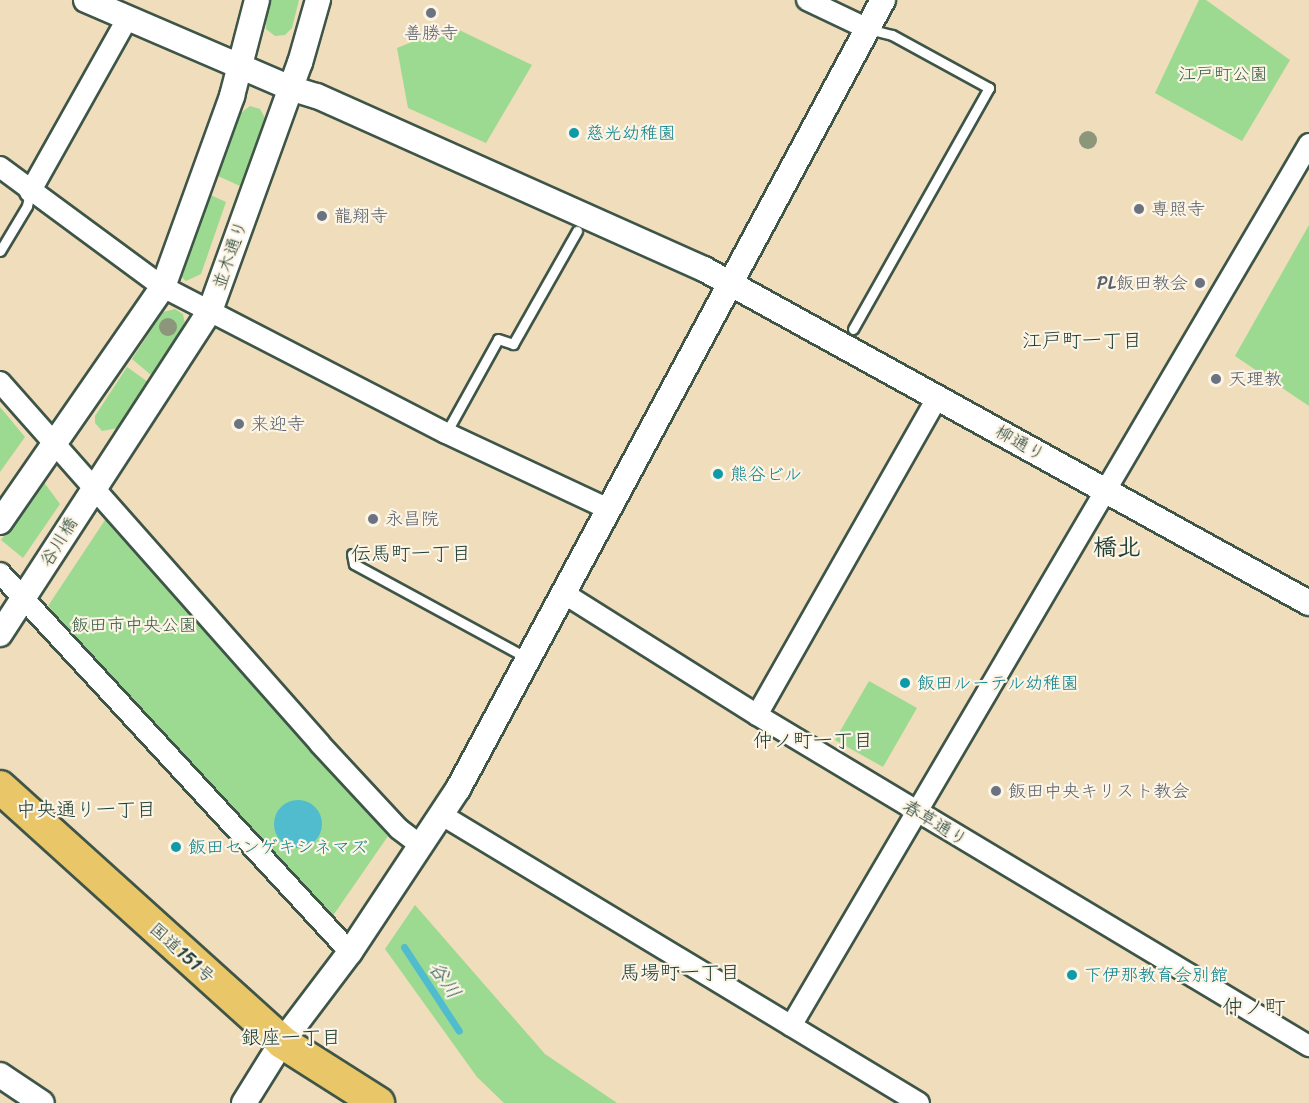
<!DOCTYPE html>
<html>
<head>
<meta charset="utf-8">
<style>
  body { margin:0 }
  #map { position:relative; width:1309px; height:1103px; overflow:hidden; background:#f0ddbc; font-family:Sriracha,"Klee One",sans-serif }
  div>[style] { position:absolute }
  [style*='--x'] { left:calc(var(--x)*1px); top:calc(var(--y)*1px); width:calc(var(--w)*1px); rotate:calc(var(--a)*1deg) }
  .green>* { inset:0; background:#9bda90 }
  .water>* { inset:0; background:#51bccd }
  .round { border-radius:50% }
  .stream>* { height:7px; margin:-3.5px; padding:0 3.5px; transform-origin:3.5px; border-radius:3.5px; background:#51bccd }
  .roads { filter:drop-shadow(2px 0 #3e5548) drop-shadow(-2px 0 #3e5548) drop-shadow(0 2px #3e5548) drop-shadow(0 -2px #3e5548) }
  .service>* { height:9px; margin:-4.5px; padding:0 4.5px; transform-origin:4.5px; border-radius:4.5px; background:#fff }
  .minor>* { height:20px; margin:-10px; padding:0 10px; transform-origin:10px; border-radius:10px; background:#fff }
  .tertiary>* { height:24px; margin:-12px; padding:0 12px; transform-origin:12px; border-radius:12px; background:#fff }
  .trunk>* { height:32px; margin:-16px; padding:0 16px; transform-origin:16px; border-radius:16px; background:#e9c769 }
  .trees>* { width:18px; height:18px; margin:-9px; border-radius:50%; background:#8b967b }
  .dots>* { width:16px; height:16px; translate:-50% -50%; box-sizing:border-box; border:3px solid #fcf5e5; border-radius:50% }
  span { translate:-50% -50%; white-space:nowrap; text-align:center; line-height:1.15; -webkit-text-stroke:4.5px #fcf5e5; paint-order:stroke }
  .worship-label { font-size:18px; color:#5b616d }
  .left { translate:0 -50%; text-align:left }
  .right { translate:-100% -50%; text-align:right }
  .park-label { font-size:18px; color:#385c46 }
  .culture-label { font-size:18px; color:#0d838f }
  .street-label { font-size:18px; color:#1f3d34 }
  .neighbourhood-label { font-size:20px; color:#1f3d34 }
  .water-label { font-size:20px; color:#2c5d5a; font-style:italic }
  .quarter-label { font-size:21px; color:#1f3d34 }
  .district-label { font-size:24px; color:#1f3d34; font-weight:700 }
</style>
</head>
<body>
<div id="map">
  <div class="green">
    <i style="clip-path:polygon(267px 0,299px 0,292px 28px,285px 35px,275px 36px,266px 29px)"></i>
    <i style="clip-path:polygon(1199px 0,1206px 0,1290px 60px,1242px 141px,1155px 93px)"></i>
    <i style="clip-path:polygon(451px 26px,532px 65px,486px 143px,408px 108px,397px 48px)"></i>
    <i style="clip-path:polygon(250px 106px,260px 109px,265px 118px,240px 186px,218px 176px,241px 113px)"></i>
    <i style="clip-path:polygon(204px 192px,226px 202px,201px 274px,186px 281px,176px 272px)"></i>
    <i style="clip-path:polygon(1309px 225px,1309px 406px,1235px 356px)"></i>
    <i style="clip-path:polygon(175px 309px,183px 314px,185px 324px,151px 375px,132px 359px,163px 312px)"></i>
    <i style="clip-path:polygon(127px 367px,148px 382px,118px 428px,102px 431px,95px 423px,95px 416px)"></i>
    <i style="clip-path:polygon(0 407px,25px 437px,0 472px)"></i>
    <i style="clip-path:polygon(43px 481px,60px 504px,23px 558px,1px 540px)"></i>
    <i style="clip-path:polygon(107px 517px,388px 836px,330px 920px,48px 606px)"></i>
    <i style="clip-path:polygon(869px 681px,917px 708px,883px 767px,835px 740px)"></i>
    <i style="clip-path:polygon(415px 905px,545px 1054px,617px 1103px,504px 1103px,477px 1077px,385px 949px)"></i>
  </div>
  <div class="water">
    <i class="round" style="left:274px;top:800px;width:48px;height:48px"></i>
  </div>
  <div class="stream">
    <i style="--x:404;--y:947;--w:100;--a:56.8"></i>
  </div>
  <div class="roads">
    <div class="service">
      <i style="--x:0;--y:251;--w:52;--a:-59"></i>
      <i style="--x:27;--y:206;--w:14;--a:-78"></i>
      <i style="--x:853;--y:329;--w:277;--a:-60.6"></i>
      <i style="--x:989;--y:88;--w:111;--a:-151.3"></i>
      <i style="--x:892;--y:35;--w:25;--a:-166"></i>
      <i style="--x:446;--y:433;--w:107;--a:-61"></i>
      <i style="--x:498;--y:339;--w:16;--a:18"></i>
      <i style="--x:513;--y:344;--w:130;--a:-60.5"></i>
      <i style="--x:352;--y:554;--w:10;--a:79"></i>
      <i style="--x:354;--y:564;--w:197;--a:28.5"></i>
    </div>
    <div class="minor">
      <i style="--x:807;--y:0;--w:68;--a:25.4"></i>
      <i style="--x:0;--y:167;--w:202;--a:36.4"></i>
      <i style="--x:163;--y:287;--w:318;--a:27.3"></i>
      <i style="--x:446;--y:433;--w:179;--a:25.1"></i>
      <i style="--x:30;--y:192;--w:198;--a:-60.7"></i>
      <i style="--x:0;--y:382;--w:483;--a:48.5"></i>
      <i style="--x:320;--y:744;--w:116;--a:47.1"></i>
      <i style="--x:399;--y:829;--w:26;--a:37"></i>
      <i style="--x:0;--y:573;--w:516;--a:47.28"></i>
      <i style="--x:565;--y:594;--w:227;--a:32.2"></i>
      <i style="--x:757;--y:715;--w:644;--a:30.95"></i>
      <i style="--x:757;--y:715;--w:365;--a:-60.4"></i>
      <i style="--x:442;--y:815;--w:557;--a:31.12"></i>
      <i style="--x:791;--y:1026;--w:1023;--a:-59.57"></i>
    </div>
    <div class="tertiary">
      <i style="--x:86;--y:0;--w:222;--a:23.3"></i>
      <i style="--x:290;--y:88;--w:28;--a:17"></i>
      <i style="--x:317;--y:96;--w:424;--a:24.1"></i>
      <i style="--x:704;--y:269;--w:691;--a:28.9"></i>
      <i style="--x:0;--y:522;--w:286;--a:-55.3"></i>
      <i style="--x:163;--y:287;--w:203;--a:-70.1"></i>
      <i style="--x:232;--y:96;--w:99;--a:-75.4"></i>
      <i style="--x:0;--y:634;--w:385;--a:-57"></i>
      <i style="--x:210;--y:311;--w:264;--a:-70.1"></i>
      <i style="--x:300;--y:63;--w:66;--a:-74.1"></i>
      <i style="--x:0;--y:1075;--w:50;--a:33.7"></i>
      <i style="--x:244;--y:1103;--w:72;--a:-58.1"></i>
      <i style="--x:282;--y:1042;--w:113;--a:-52.9"></i>
      <i style="--x:350;--y:952;--w:196;--a:-56.5"></i>
      <i style="--x:458;--y:789;--w:896;--a:-61.69"></i>
    </div>
    <div class="trunk">
      <i style="--x:0;--y:787;--w:380;--a:42.1"></i>
      <i style="--x:282;--y:1042;--w:114;--a:32.4"></i>
    </div>
  </div>
  <div class="trees">
    <i style="left:1088px;top:140px"></i>
    <i style="left:168px;top:327px"></i>
  </div>
  <div class="dots">
    <i style="left:431px;top:13px;background:#6b7280"></i>
    <i style="left:574px;top:133px;background:#0f9aa8"></i>
    <i style="left:1139px;top:209px;background:#6b7280"></i>
    <i style="left:322px;top:216px;background:#6b7280"></i>
    <i style="left:1200px;top:283px;background:#6b7280"></i>
    <i style="left:1216px;top:379px;background:#6b7280"></i>
    <i style="left:239px;top:424px;background:#6b7280"></i>
    <i style="left:718px;top:474px;background:#0f9aa8"></i>
    <i style="left:373px;top:519px;background:#6b7280"></i>
    <i style="left:905px;top:683px;background:#0f9aa8"></i>
    <i style="left:996px;top:791px;background:#6b7280"></i>
    <i style="left:176px;top:847px;background:#0f9aa8"></i>
    <i style="left:1072px;top:975px;background:#0f9aa8"></i>
  </div>
  <div class="worship-label">
    <span style="left:431px;top:33px">善勝寺</span>
    <span class="left" style="left:1151px;top:209px">専照寺</span>
    <span class="left" style="left:334px;top:216px">龍翔寺</span>
    <span class="right" style="left:1188px;top:283px">PL飯田教会</span>
    <span class="left" style="left:1228px;top:379px">天理教</span>
    <span class="left" style="left:251px;top:424px">来迎寺</span>
    <span class="left" style="left:385px;top:519px">永昌院</span>
    <span class="left" style="left:1008px;top:791px">飯田中央キリスト教会</span>
  </div>
  <div class="park-label">
    <span style="left:1223px;top:74px">江戸町公園</span>
    <span style="left:134px;top:625px">飯田市中央公園</span>
  </div>
  <div class="culture-label">
    <span class="left" style="left:586px;top:133px">慈光幼稚園</span>
    <span class="left" style="left:730px;top:474px">熊谷ビル</span>
    <span class="left" style="left:917px;top:683px">飯田ルーテル幼稚園</span>
    <span class="left" style="left:188px;top:847px">飯田センゲキシネマズ</span>
    <span class="left" style="left:1084px;top:975px">下伊那教育会別館</span>
  </div>
  <div class="street-label">
    <span style="left:230px;top:255px;rotate:-71deg">並木通り</span>
    <span style="left:1020px;top:443px;rotate:29deg">柳通り</span>
    <span style="left:59px;top:542px;rotate:-58deg">谷川橋</span>
    <span style="left:935px;top:823px;rotate:31deg">春草通り</span>
    <span style="left:182px;top:953px;rotate:42deg">国道151号</span>
  </div>
  <div class="neighbourhood-label">
    <span style="left:1082px;top:340px">江戸町一丁目</span>
    <span style="left:411px;top:553px">伝馬町一丁目</span>
    <span style="left:813px;top:740px">仲ノ町一丁目</span>
    <span style="left:86px;top:809px">中央通り一丁目</span>
    <span style="left:680px;top:972px">馬場町一丁目</span>
    <span style="left:291px;top:1037px">銀座一丁目</span>
  </div>
  <div class="water-label">
    <span style="left:445px;top:980px;rotate:56deg">谷川</span>
  </div>
  <div class="quarter-label">
    <span style="left:1254px;top:1007px">仲ノ町</span>
  </div>
  <div class="district-label">
    <span style="left:1117px;top:548px">橋北</span>
  </div>
</div>
</body>
</html>
